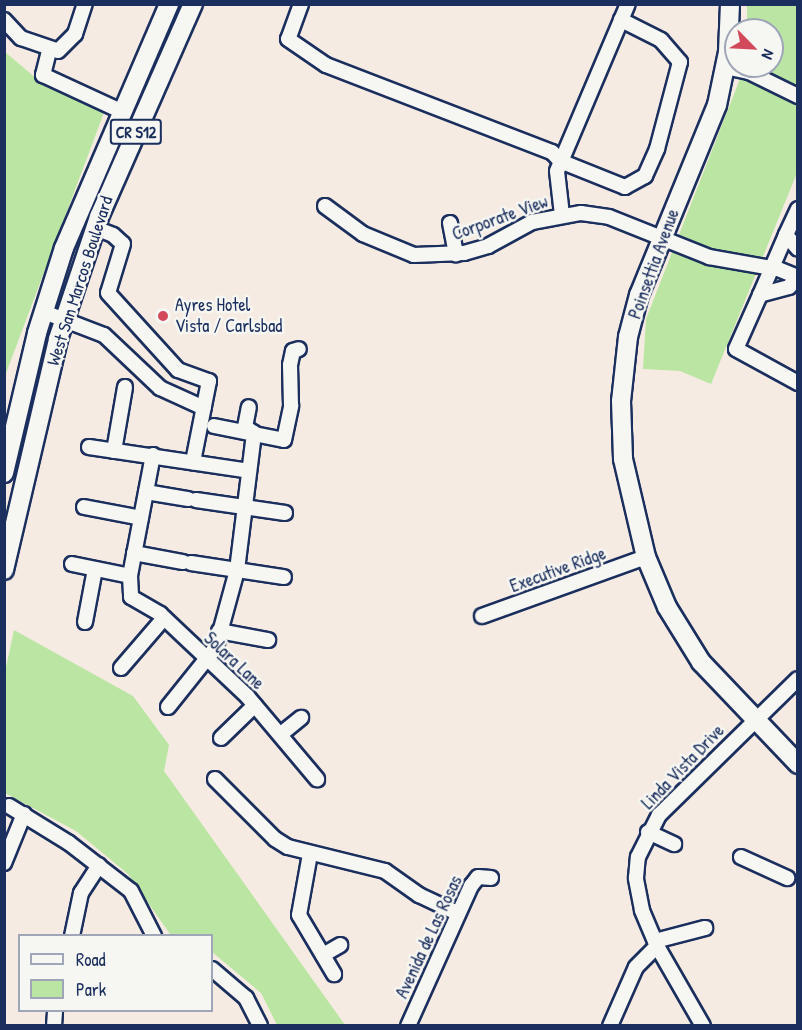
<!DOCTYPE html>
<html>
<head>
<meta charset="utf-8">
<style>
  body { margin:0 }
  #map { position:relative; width:802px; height:1030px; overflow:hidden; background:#f5ebe2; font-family:"Patrick Hand",sans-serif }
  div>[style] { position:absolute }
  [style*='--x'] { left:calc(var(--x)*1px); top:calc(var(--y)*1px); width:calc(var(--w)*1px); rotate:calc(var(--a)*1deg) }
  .green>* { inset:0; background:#bbe5a2 }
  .roads { filter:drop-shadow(2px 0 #1b2f5e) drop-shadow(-2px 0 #1b2f5e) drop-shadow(0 2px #1b2f5e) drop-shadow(0 -2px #1b2f5e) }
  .minor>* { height:14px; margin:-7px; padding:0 7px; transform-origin:7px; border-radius:7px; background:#f6f6f2 }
  .major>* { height:18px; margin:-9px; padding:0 9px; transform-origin:9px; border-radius:9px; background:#f6f6f2 }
  .dots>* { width:16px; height:16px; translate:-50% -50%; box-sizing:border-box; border:3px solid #f6f6f2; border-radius:50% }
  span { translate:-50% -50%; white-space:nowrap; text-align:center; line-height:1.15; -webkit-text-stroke:5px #f6f6f2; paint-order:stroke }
  .shield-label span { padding:2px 4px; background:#f6f6f2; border:2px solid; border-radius:4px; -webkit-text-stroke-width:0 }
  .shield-label { font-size:16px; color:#1b2f5e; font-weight:700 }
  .street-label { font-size:18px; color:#1b2f5e }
  .poi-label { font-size:18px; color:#1b2f5e }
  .left { translate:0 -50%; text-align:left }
  .frame { position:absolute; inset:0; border:6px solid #1b2f5e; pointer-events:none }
  .legend { position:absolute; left:18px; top:934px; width:195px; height:78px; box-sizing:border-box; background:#f6f6f2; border:2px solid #9ea6b7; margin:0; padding:8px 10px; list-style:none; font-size:18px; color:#1b2f5e }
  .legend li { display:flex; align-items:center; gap:12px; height:30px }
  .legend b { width:30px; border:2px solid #9ea6b7 }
  .north { position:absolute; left:724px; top:18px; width:60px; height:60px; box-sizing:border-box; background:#f6f6f2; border:2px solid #9ea6b7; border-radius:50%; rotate:114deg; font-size:16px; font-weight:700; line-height:24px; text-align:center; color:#1b2f5e }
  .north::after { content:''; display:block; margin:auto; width:21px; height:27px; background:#d1495b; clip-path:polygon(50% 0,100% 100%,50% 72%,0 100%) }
</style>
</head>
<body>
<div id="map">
  <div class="green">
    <i style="clip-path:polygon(747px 5px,797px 5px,797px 173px,711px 384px,680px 371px,643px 369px,646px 319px,745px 66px,772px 66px,772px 30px,747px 30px)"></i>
    <i style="clip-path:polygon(5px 52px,37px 79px,105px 110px,5px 376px)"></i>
    <i style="clip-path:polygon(14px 630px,133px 696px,169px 745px,164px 771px,345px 1025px,277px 1025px,261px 993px,212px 952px,212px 936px,170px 934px,128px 874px,76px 831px,5px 793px,5px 672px)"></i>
  </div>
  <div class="roads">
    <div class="minor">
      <i style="--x:301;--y:4;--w:37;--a:110"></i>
      <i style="--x:288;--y:39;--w:46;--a:34.4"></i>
      <i style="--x:326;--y:65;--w:242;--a:21.1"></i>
      <i style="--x:552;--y:152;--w:12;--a:48"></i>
      <i style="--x:560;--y:161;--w:70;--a:21.8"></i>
      <i style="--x:625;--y:187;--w:23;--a:-29"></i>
      <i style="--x:645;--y:176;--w:30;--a:-66"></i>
      <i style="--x:657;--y:149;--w:90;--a:-75.2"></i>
      <i style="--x:680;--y:62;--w:29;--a:-131"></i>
      <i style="--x:661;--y:40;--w:45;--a:-153.4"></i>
      <i style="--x:4;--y:20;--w:25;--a:47"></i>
      <i style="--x:21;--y:38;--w:39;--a:19"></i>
      <i style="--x:58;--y:51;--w:24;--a:-45"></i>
      <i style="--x:75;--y:34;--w:32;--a:-72"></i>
      <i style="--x:49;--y:51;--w:25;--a:104"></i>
      <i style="--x:43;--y:75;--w:86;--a:24.8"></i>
      <i style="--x:725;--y:67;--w:25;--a:12"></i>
      <i style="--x:749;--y:72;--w:55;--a:26.1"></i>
      <i style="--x:325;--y:206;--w:47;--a:36.4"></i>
      <i style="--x:363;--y:234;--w:55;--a:22.4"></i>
      <i style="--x:414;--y:255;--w:50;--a:-2.3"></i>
      <i style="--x:464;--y:253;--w:25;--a:-16"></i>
      <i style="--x:488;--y:246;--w:50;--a:-28.6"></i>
      <i style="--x:532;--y:222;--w:50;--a:-10.4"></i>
      <i style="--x:581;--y:213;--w:28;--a:8"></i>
      <i style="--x:609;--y:217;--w:108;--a:21.8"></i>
      <i style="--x:709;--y:257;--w:70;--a:9.9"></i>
      <i style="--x:778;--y:269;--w:22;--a:22"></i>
      <i style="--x:798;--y:209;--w:29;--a:115"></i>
      <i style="--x:786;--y:235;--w:18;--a:49"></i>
      <i style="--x:562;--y:215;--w:44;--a:-96.5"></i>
      <i style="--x:557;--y:171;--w:181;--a:-67"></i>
      <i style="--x:450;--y:223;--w:32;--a:79"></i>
      <i style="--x:95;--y:228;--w:19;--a:21"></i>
      <i style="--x:113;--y:235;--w:13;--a:42"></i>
      <i style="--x:123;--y:244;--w:51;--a:107"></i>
      <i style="--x:108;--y:293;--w:104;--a:47.7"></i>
      <i style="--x:178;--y:370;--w:33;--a:20"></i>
      <i style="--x:209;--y:381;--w:83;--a:101.2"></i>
      <i style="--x:798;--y:276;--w:14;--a:129"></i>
      <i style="--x:789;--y:287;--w:30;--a:165"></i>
      <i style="--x:760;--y:295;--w:59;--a:114"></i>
      <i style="--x:736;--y:349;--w:71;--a:28.7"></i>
      <i style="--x:760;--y:295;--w:65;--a:-66.6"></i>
      <i style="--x:44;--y:312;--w:64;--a:21"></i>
      <i style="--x:104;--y:335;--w:77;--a:43.4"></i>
      <i style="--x:160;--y:388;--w:48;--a:24.4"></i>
      <i style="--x:214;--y:426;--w:71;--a:11.3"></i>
      <i style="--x:284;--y:440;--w:35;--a:-78"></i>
      <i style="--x:291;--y:406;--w:41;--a:-91.4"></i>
      <i style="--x:290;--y:365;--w:14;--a:-78"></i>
      <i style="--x:293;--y:351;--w:6;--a:-18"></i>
      <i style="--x:89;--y:447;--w:162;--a:8.5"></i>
      <i style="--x:114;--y:451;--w:65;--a:-80.2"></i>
      <i style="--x:153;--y:455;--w:123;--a:100.8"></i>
      <i style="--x:130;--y:576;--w:21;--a:87"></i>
      <i style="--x:131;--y:597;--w:34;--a:30"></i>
      <i style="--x:160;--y:614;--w:120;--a:43.3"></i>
      <i style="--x:247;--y:696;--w:109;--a:49.9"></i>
      <i style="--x:146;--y:492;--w:43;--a:9.5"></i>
      <i style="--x:196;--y:500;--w:90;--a:8.3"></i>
      <i style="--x:84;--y:507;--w:58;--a:10.9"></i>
      <i style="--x:134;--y:553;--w:50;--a:10.4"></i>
      <i style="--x:191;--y:563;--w:94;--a:8.6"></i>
      <i style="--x:72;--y:564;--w:59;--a:11.7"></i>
      <i style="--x:482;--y:616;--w:174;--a:-19.8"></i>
      <i style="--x:85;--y:622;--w:54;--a:-79.3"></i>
      <i style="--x:219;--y:631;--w:50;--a:10.4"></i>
      <i style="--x:121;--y:668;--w:66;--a:-49.3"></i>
      <i style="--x:168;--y:707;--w:77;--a:-51.3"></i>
      <i style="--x:216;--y:647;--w:80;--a:-74.7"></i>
      <i style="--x:237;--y:570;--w:138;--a:-82.9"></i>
      <i style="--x:254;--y:433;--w:11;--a:-146"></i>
      <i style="--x:245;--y:427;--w:20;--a:-79"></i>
      <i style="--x:281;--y:734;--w:26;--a:-39"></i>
      <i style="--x:221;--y:738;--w:47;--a:-44.1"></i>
      <i style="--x:215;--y:779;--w:85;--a:45"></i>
      <i style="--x:275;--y:839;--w:15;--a:32"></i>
      <i style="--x:288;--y:847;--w:100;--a:13.9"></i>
      <i style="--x:385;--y:871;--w:42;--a:35.2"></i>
      <i style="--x:419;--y:895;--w:42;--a:25.3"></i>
      <i style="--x:9;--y:806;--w:70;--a:31.7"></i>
      <i style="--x:69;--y:843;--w:78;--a:37.7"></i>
      <i style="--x:131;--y:891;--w:51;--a:62.9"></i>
      <i style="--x:648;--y:832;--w:29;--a:25"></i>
      <i style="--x:310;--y:854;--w:62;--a:100.2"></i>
      <i style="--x:299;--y:915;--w:69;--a:59.3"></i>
      <i style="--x:741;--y:857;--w:51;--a:24.5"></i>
      <i style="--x:4;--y:863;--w:53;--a:-67.8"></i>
      <i style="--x:72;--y:936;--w:44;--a:-78.2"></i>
      <i style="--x:81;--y:893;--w:33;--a:-57"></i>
      <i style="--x:655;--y:941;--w:52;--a:-14.6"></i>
      <i style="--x:323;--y:955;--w:20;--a:-30"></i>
      <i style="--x:212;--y:969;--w:45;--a:40.5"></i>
      <i style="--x:246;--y:998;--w:31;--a:63"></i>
      <i style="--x:54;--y:1026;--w:16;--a:-86"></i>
      <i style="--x:408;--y:1026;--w:154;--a:-65.8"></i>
      <i style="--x:471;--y:886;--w:11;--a:-52"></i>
      <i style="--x:478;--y:877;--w:13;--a:4"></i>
      <i style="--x:610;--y:1026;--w:64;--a:-66.2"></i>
      <i style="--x:636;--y:967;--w:30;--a:-45"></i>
      <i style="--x:703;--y:1026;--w:92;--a:-119.9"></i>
      <i style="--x:657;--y:946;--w:39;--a:-113"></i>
      <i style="--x:642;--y:910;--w:33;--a:-101"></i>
      <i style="--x:636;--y:878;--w:21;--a:-85"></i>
      <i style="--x:638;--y:857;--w:47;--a:-63.4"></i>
      <i style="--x:659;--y:815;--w:194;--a:-44.4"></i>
    </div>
    <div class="major">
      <i style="--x:730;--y:4;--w:48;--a:92.4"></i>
      <i style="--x:728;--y:52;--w:54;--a:101.7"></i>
      <i style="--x:717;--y:105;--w:205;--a:112.3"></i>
      <i style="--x:639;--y:295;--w:43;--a:104.7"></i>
      <i style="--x:628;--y:337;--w:64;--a:96.2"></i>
      <i style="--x:621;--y:401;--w:58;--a:88"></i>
      <i style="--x:623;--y:459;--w:101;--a:76.8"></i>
      <i style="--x:646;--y:557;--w:54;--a:67.2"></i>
      <i style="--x:667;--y:607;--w:65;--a:58.3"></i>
      <i style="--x:701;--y:662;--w:141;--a:46.4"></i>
      <i style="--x:4;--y:473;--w:144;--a:-76.7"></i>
      <i style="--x:37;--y:333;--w:89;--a:-72.4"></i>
      <i style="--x:64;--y:248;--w:266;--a:-66.7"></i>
      <i style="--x:4;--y:570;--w:237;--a:-76.8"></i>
      <i style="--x:58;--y:339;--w:129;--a:-71.4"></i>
      <i style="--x:99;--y:217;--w:233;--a:-66.2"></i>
    </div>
  </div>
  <div class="dots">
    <i style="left:163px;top:316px;background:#d1495b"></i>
  </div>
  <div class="shield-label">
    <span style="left:136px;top:132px">CR S12</span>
  </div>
  <div class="street-label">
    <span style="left:500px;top:218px;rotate:-20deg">Corporate View</span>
    <span style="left:654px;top:264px;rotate:-70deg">Poinsettia Avenue</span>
    <span style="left:80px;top:281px;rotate:-72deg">West San Marcos Boulevard</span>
    <span style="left:558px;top:570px;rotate:-20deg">Executive Ridge</span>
    <span style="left:234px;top:661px;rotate:43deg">Solara Lane</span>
    <span style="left:683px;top:767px;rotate:-46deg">Linda Vista Drive</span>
    <span style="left:429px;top:937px;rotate:-65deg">Avenida de Las Rosas</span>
  </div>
  <div class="poi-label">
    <span class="left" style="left:175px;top:316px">Ayres Hotel<br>Vista / Carlsbad</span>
  </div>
  <div class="frame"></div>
  <ul class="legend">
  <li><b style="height:8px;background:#f6f6f2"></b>Road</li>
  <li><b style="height:16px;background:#bbe5a2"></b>Park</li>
  </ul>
  <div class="north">N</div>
</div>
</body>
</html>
